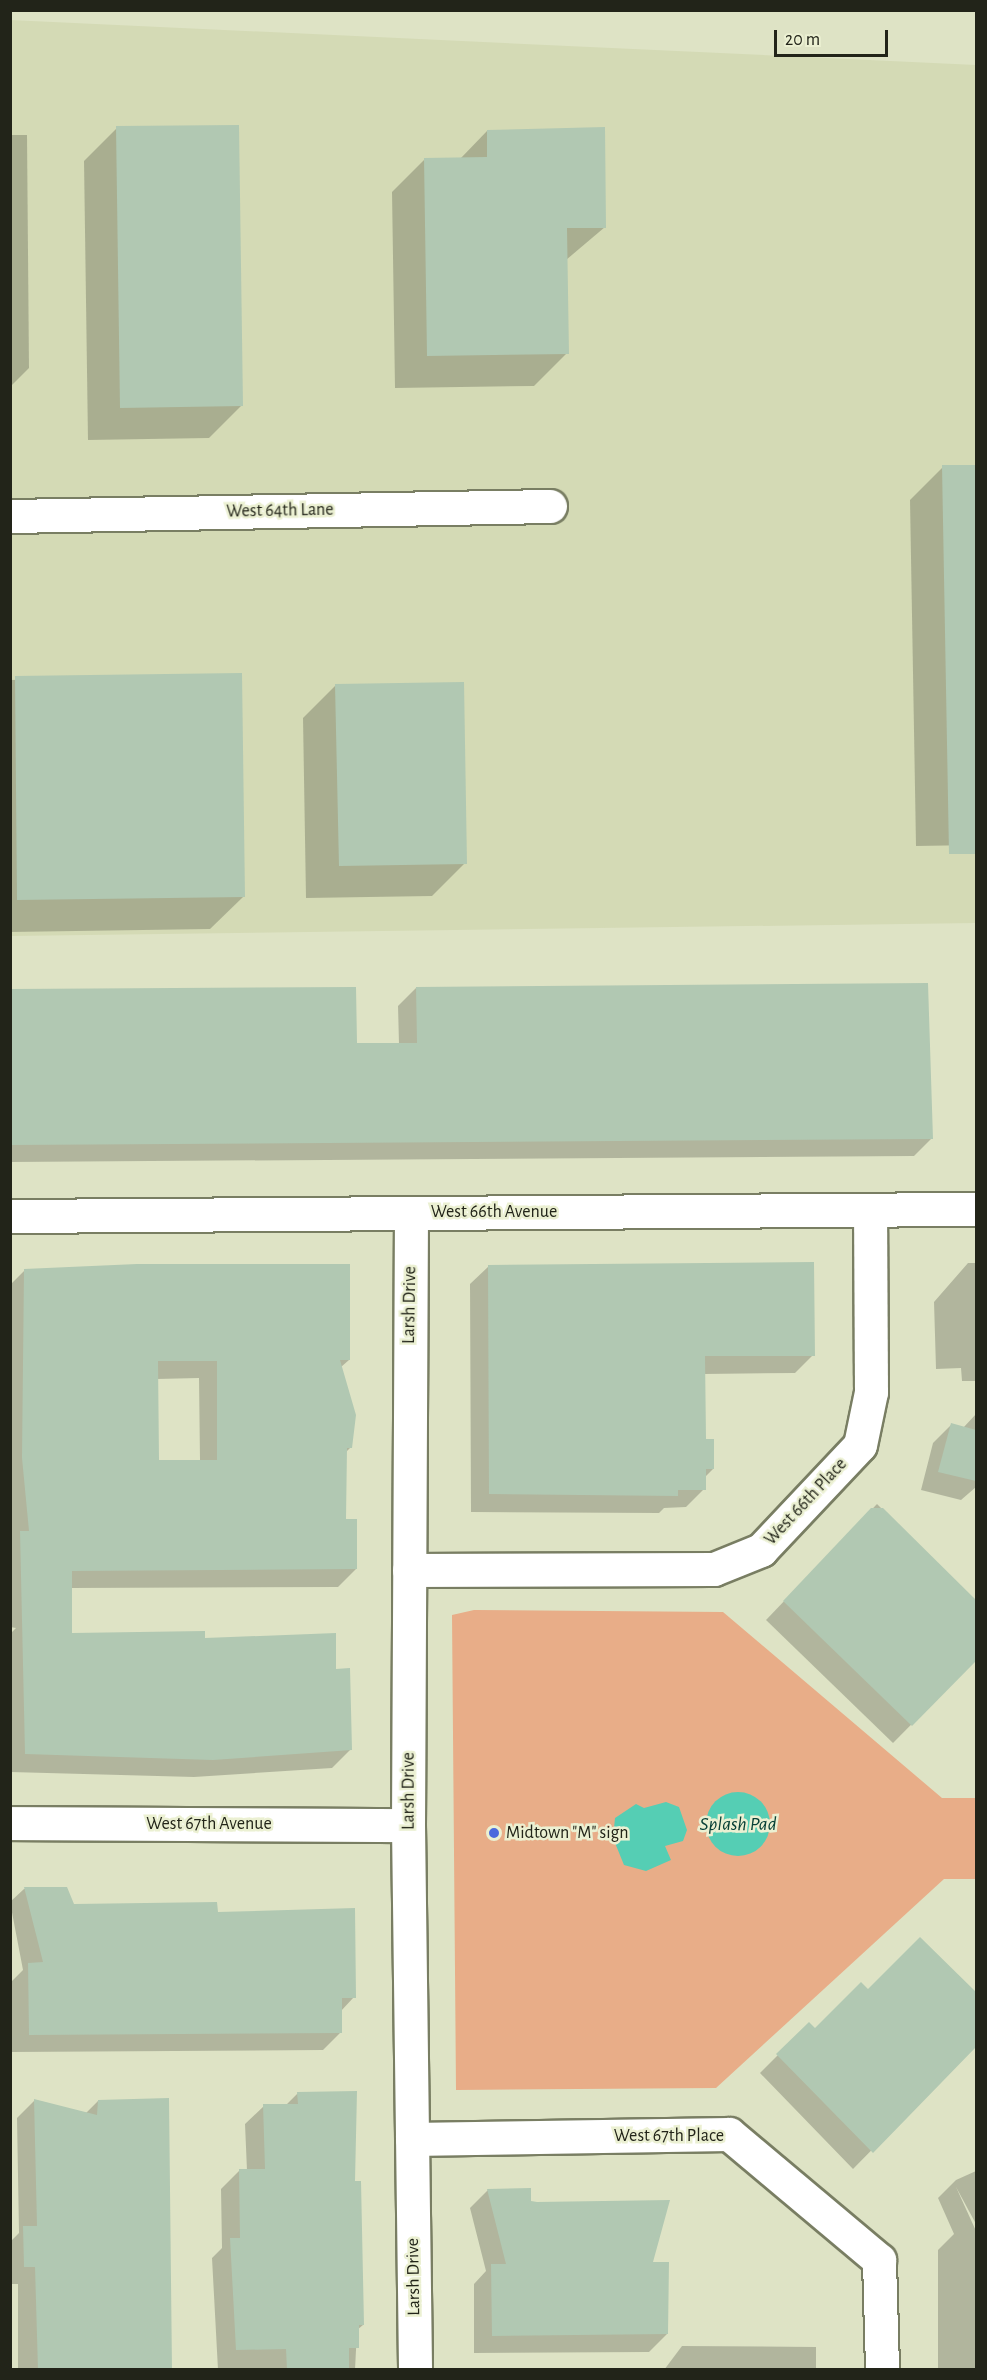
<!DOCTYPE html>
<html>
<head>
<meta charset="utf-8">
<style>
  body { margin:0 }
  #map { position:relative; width:987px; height:2380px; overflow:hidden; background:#dee3c5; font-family:"Alegreya Sans",sans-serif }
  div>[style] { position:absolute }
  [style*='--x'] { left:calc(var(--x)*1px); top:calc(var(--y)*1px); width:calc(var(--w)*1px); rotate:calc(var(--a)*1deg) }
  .built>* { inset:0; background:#d4dab5 }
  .green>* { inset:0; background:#e8ad88 }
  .water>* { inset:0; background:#55ceb4 }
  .round { border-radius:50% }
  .shadow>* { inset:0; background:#0003 }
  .building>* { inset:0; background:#b1c8b2 }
  .roads { filter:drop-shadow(2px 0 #797e63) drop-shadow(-2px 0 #797e63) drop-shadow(0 2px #797e63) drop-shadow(0 -2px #797e63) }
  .minor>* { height:33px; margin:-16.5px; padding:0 16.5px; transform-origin:16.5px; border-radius:16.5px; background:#fff }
  .dots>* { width:16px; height:16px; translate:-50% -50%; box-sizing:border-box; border:3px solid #ebf0d2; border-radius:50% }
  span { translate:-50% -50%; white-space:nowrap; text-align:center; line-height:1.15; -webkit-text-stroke:5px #ebf0d2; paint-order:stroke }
  .street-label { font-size:18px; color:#222419 }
  .poi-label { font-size:18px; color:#222419 }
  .left { translate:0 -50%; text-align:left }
  .water-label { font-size:20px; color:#084036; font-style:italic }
  .frame { position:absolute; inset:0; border:12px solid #222419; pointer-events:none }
  .scale { position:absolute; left:774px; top:30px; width:114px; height:27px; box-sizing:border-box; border:3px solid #222419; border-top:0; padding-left:8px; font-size:18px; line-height:21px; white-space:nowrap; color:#222419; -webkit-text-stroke:4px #ebf0d2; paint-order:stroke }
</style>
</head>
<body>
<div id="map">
  <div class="built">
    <i style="clip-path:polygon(10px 20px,976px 65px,976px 923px,11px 936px)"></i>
  </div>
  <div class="green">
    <i style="clip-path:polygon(474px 1610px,723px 1612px,942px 1798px,976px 1798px,976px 1879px,944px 1879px,716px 2088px,456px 2090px,452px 1615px)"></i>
  </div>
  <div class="water">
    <i class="round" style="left:706px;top:1792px;width:64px;height:64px"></i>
    <i style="clip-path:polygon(666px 1802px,679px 1807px,687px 1830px,683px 1841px,665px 1846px,671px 1860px,646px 1871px,624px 1865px,613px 1838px,615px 1818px,636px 1804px,644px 1808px)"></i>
  </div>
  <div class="shadow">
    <i style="clip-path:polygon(117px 128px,242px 405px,209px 438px,88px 440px,84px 161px)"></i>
    <i style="clip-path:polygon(487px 131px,605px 227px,566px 260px,567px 353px,534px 386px,395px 388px,392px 192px,425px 159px,460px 159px)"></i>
    <i style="clip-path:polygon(10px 135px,27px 135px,29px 368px,10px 387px)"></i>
    <i style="clip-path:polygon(976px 466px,976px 845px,916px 846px,910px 500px,943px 467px)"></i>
    <i style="clip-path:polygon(241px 674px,243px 897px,210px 929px,10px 932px,10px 680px)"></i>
    <i style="clip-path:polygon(336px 685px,465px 863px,432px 896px,306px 898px,303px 718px)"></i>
    <i style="clip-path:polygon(416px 988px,932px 1138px,914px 1156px,10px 1162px,10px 991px,356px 1044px,399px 1044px,398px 1006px)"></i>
    <i style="clip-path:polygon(968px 1263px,976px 1263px,976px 1381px,962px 1381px,961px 1368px,936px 1369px,934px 1302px)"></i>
    <i style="clip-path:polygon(489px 1266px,813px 1355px,795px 1373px,704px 1374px,704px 1440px,713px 1469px,704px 1478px,704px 1489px,686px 1507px,664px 1508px,659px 1513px,471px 1512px,470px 1284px)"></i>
    <i style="clip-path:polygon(evenodd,25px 1270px,349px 1360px,341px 1367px,351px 1447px,345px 1453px,345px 1521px,356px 1569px,338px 1587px,70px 1588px,71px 1635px,335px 1670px,350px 1750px,332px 1768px,194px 1777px,10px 1772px,10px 1634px,16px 1628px,10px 1627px,10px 1285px,25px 1270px,199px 1378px,200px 1461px,158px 1462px,157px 1379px,199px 1378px)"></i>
    <i style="clip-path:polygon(976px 1414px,976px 1487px,961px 1500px,921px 1490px,933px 1443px,951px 1425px,963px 1428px)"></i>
    <i style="clip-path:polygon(877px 1504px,976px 1602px,976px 1659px,893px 1743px,766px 1620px)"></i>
    <i style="clip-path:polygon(24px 1889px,66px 1889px,73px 1906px,354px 1997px,341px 2011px,341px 2032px,323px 2050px,12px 2052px,11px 1982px,23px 1970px,10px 1902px)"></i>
    <i style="clip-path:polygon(920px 1940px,976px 1995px,976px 2044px,853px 2169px,760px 2073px,809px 2024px,815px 2030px,868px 1992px)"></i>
    <i style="clip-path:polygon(298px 2093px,353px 2182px,363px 2325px,357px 2330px,355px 2370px,218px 2370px,212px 2258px,222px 2248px,221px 2189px,239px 2171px,247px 2171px,245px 2124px,264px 2106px,286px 2105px)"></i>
    <i style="clip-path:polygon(35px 2100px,86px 2113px,98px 2101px,170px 2370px,18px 2370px,18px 2284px,10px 2284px,10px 2242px,19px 2233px,17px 2118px)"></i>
    <i style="clip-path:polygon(976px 2171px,976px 2224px,956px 2187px,976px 2231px,976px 2370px,938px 2370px,938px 2250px,954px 2234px,938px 2198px,956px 2180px)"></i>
    <i style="clip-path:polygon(488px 2190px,530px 2202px,651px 2264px,667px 2334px,649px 2352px,474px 2353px,474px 2284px,486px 2271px,470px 2208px)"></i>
    <i style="clip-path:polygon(682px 2346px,816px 2347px,816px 2370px,664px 2370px)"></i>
  </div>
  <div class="building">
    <i style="clip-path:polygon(239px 125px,243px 406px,120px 408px,116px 126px)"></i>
    <i style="clip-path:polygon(605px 127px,606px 228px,567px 228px,569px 354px,427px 356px,424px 158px,487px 157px,487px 130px)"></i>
    <i style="clip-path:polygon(942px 465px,976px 465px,976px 854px,949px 854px)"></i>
    <i style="clip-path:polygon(242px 673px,245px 897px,17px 900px,15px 676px)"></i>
    <i style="clip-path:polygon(464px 682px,467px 864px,339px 866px,335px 684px)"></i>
    <i style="clip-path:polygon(928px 983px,933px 1139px,10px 1145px,10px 989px,356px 987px,357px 1043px,417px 1043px,416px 987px)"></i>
    <i style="clip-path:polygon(814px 1262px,815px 1356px,705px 1356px,706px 1439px,714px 1439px,714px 1469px,706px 1469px,706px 1490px,678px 1490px,678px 1496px,489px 1494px,488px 1265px)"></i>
    <i style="clip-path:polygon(evenodd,137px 1264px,350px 1264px,350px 1360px,340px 1360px,356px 1415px,352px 1448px,347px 1448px,346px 1519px,357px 1519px,357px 1569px,72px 1571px,72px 1633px,205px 1631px,205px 1638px,336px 1633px,336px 1669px,350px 1668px,352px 1750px,213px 1760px,25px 1754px,20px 1531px,29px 1531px,22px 1458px,24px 1269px,137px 1264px,158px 1361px,217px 1361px,217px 1460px,159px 1460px,158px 1361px)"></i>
    <i style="clip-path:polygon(951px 1423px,976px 1430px,976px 1481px,938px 1472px)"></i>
    <i style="clip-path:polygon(871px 1508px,883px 1508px,976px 1600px,976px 1661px,912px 1726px,783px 1601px)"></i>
    <i style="clip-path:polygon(24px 1887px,67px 1887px,74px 1904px,217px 1902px,218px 1912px,355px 1908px,356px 1998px,342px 1998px,342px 2033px,29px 2035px,28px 1963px,43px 1962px)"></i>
    <i style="clip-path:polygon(920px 1937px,976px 1992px,976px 2047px,873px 2153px,776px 2054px,809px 2022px,815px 2028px,861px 1982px,868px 1989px)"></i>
    <i style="clip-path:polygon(357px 2091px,355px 2181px,361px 2181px,364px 2325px,359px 2325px,359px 2348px,349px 2348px,349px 2370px,287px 2370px,286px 2349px,236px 2350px,230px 2238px,240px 2238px,239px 2169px,265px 2169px,263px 2104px,298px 2104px,297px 2092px)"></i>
    <i style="clip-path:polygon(169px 2098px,172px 2370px,38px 2370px,35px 2267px,24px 2267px,23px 2226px,37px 2226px,34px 2099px,97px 2115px,98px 2100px)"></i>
    <i style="clip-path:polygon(531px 2188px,531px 2201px,537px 2202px,670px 2200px,653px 2262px,669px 2262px,668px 2334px,492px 2336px,491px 2264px,506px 2264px,487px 2189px)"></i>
  </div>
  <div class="roads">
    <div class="minor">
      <i style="--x:10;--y:516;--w:540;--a:-1.06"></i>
      <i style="--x:411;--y:1213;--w:612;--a:90.28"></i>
      <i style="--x:408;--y:1825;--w:545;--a:89.26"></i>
      <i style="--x:10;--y:1216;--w:966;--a:-0.42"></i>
      <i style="--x:409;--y:1570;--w:305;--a:-0.2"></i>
      <i style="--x:714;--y:1569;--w:51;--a:-22"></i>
      <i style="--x:761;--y:1550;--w:144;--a:-46.7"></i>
      <i style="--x:860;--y:1445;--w:54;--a:-78.3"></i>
      <i style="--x:871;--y:1392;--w:182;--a:-90.3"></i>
      <i style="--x:10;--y:1823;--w:398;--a:0.3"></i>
      <i style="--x:412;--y:2139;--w:317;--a:-0.9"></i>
      <i style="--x:729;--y:2134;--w:196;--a:40"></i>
      <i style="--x:879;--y:2260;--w:110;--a:88.4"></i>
    </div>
  </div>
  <div class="dots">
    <i style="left:494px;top:1833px;background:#4b69dd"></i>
  </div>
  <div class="street-label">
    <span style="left:280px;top:511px;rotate:-1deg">West 64th Lane</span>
    <span style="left:494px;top:1212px">West 66th Avenue</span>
    <span style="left:410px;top:1305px;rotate:-89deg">Larsh Drive</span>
    <span style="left:806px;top:1502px;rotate:-47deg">West 66th Place</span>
    <span style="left:409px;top:1791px;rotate:-90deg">Larsh Drive</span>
    <span style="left:209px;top:1824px">West 67th Avenue</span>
    <span style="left:669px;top:2136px">West 67th Place</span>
    <span style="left:414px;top:2277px;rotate:-91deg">Larsh Drive</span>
  </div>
  <div class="poi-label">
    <span class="left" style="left:506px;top:1833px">Midtown "M" sign</span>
  </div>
  <div class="water-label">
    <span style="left:738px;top:1824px">Splash Pad</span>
  </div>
  <div class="frame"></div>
  <div class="scale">20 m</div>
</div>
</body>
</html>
